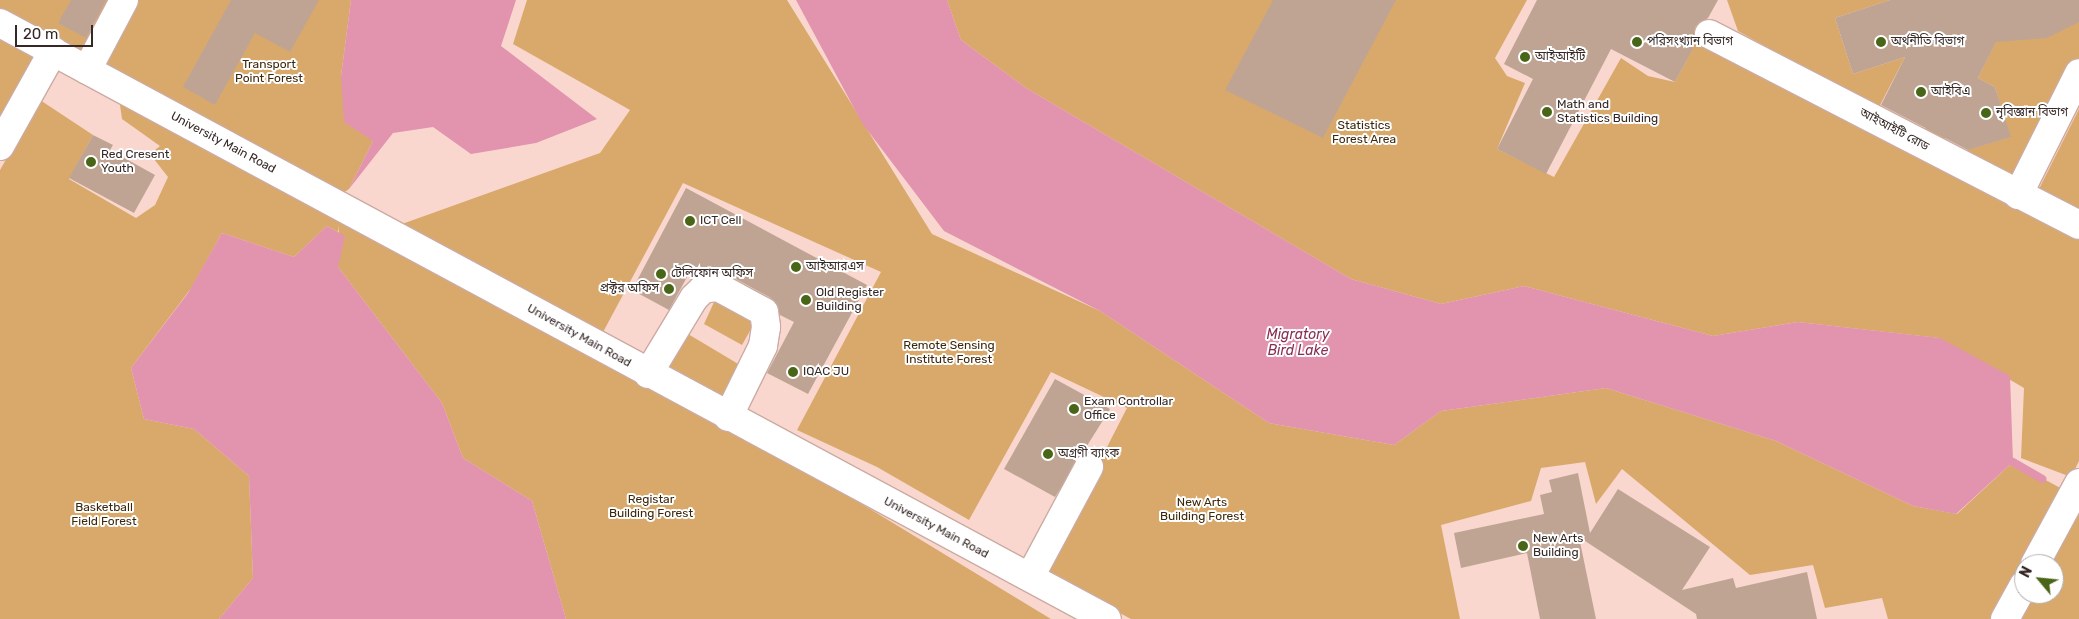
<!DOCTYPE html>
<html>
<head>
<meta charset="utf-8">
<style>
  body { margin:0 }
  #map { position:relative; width:2079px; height:619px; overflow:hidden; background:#f9d7ce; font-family:Rubik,"Noto Sans Bengali",sans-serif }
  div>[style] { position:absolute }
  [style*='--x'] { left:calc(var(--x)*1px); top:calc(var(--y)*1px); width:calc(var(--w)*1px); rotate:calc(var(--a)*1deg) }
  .green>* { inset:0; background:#d9a96b }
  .water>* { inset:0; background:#e293ae }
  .stream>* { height:8px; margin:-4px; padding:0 4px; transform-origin:4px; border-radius:4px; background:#e293ae }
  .building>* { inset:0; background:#bfa493 }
  .roads { filter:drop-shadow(1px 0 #cbaba2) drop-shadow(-1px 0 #cbaba2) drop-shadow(0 1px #cbaba2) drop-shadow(0 -1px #cbaba2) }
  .minor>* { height:28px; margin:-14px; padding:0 14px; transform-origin:14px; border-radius:14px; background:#fff }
  .dots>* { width:14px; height:14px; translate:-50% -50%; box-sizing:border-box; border:2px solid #fff; border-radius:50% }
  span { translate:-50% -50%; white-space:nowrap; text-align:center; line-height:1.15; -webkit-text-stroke:4px #fff; paint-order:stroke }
  .poi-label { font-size:12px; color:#352825 }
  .left { translate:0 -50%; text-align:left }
  .right { translate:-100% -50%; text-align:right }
  .park-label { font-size:12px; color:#3c270a }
  .street-label { font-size:12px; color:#352825 }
  .water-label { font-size:14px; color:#882d53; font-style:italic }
  .north { position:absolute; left:2014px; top:554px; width:50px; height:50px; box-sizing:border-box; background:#fff; border:1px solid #aea9a8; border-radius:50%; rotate:298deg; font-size:14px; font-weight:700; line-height:20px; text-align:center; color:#352825 }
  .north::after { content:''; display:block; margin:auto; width:18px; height:22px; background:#496517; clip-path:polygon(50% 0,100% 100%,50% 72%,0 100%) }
  .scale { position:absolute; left:15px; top:25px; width:78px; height:22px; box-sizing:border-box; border:2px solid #352825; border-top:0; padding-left:6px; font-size:15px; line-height:18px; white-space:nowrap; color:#352825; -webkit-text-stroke:4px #fff; paint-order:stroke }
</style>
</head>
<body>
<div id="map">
  <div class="green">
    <i style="clip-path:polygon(0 0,351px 0,341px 76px,373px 141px,349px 189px,342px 194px,0 9px)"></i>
    <i style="clip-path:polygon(527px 0,787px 0,932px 234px,1100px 311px,1269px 423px,1394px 445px,1441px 411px,1606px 388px,1776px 441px,1913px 506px,1957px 514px,2013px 462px,2064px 490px,1995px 619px,1888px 619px,1882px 598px,1825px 608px,1813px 565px,1750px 575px,1622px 469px,1596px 504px,1585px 462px,1541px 468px,1531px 501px,1441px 525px,1460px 619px,1131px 619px,1043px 572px,1127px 408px,1051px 372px,969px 520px,877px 467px,797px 430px,881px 272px,683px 183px,602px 334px,402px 224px,600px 153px,630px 110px,513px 44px)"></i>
    <i style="clip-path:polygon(947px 0,1527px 0,1495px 58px,1507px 76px,1525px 83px,1497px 149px,1554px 177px,1621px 58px,1648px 76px,1675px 82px,1695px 44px,2079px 234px,2079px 461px,2071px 477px,2021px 458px,2024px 388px,1939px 338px,1798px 322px,1713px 336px,1524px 286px,1441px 304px,1351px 279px,1026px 88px,961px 40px)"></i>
    <i style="clip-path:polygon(1727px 0,1890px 0,1835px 18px,1853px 74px,1905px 57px,1878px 109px,1738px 31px)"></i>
    <i style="clip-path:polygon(2079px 22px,2079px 71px,2014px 194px,1918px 143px,1936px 108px,1950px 155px,2010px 137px,1995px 87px,1978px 78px,1996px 41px)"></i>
    <i style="clip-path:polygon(0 23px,53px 51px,0 147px)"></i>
    <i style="clip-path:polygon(119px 98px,648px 374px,1051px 619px,566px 619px,532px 501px,463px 458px,442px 403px,338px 267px,339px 225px,338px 232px,327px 226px,294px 257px,222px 233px,192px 287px,131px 368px,144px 419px,194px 429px,249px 476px,253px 578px,219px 619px,0 619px,0 170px,40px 100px,93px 135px,69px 179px,136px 218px,155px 205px,168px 177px,150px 154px,160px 146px,122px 119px)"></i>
    <i style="clip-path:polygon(2079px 109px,2079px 209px,2039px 189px)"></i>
    <i style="clip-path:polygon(715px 300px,755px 322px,742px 345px,704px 324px)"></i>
    <i style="clip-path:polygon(688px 334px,745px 368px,722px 408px,665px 374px)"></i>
    <i style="clip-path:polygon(2079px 501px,2079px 619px,2017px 619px,2030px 594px,2054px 594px,2054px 564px,2046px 564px)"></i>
  </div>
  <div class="water">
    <i style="clip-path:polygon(351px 0,516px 0,501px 46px,597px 119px,536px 143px,471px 154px,433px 127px,393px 133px,349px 189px,373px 141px,344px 122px,341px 76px)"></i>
    <i style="clip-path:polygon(796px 0,947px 0,961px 40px,1026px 88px,1351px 279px,1441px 304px,1524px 286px,1713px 336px,1798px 322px,1940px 338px,2010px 376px,2013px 462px,1956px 514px,1913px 506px,1776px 441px,1606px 388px,1441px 411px,1394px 445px,1269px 423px,1100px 311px,944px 231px,862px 123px)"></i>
    <i style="clip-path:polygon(327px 226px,345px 236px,338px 267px,442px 403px,463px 458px,532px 501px,566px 619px,219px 619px,253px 578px,249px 476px,194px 429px,144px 419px,131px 368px,188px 293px,222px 233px,294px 257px)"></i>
  </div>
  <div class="stream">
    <i style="--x:2013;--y:462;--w:34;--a:30"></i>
  </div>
  <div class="building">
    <i style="clip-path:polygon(71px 0,106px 0,86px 38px,58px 23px)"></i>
    <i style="clip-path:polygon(231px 0,319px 0,290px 52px,255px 33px,215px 105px,183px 87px)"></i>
    <i style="clip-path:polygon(1273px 0,1396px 0,1323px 138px,1225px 90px)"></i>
    <i style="clip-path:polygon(1537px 0,1718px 0,1708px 18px,1695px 27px,1696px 43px,1675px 82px,1611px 49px,1546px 174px,1497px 149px,1533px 79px,1504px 64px)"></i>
    <i style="clip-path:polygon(1890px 0,2079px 0,2079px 22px,2047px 38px,1996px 42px,1978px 78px,1995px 87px,2011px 137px,1968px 150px,1881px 105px,1905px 57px,1853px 74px,1835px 18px)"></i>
    <i style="clip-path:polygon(93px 135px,113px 145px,110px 150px,155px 175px,134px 213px,69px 178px)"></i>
    <i style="clip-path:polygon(686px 188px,867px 285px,808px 394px,767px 373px,794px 322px,780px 315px,771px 298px,725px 273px,703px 273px,692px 268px,669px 310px,632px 290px)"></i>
    <i style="clip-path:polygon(1055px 379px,1110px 409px,1055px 497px,1004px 469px)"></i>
    <i style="clip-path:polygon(1578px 473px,1590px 533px,1618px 489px,1710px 547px,1682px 590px,1733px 578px,1736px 588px,1807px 572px,1817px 619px,1697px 619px,1696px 614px,1579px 537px,1596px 619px,1540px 619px,1527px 553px,1461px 568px,1454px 533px,1544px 514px,1540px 495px,1552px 492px,1549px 480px)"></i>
  </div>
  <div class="roads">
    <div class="minor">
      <i style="--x:0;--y:23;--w:1257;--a:28.3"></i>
      <i style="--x:1709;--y:34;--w:416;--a:27.3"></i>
      <i style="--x:87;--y:70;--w:79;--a:-62.1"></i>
      <i style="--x:0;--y:146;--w:109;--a:-60.8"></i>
      <i style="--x:2018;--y:195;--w:136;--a:-63.4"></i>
      <i style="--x:648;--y:374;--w:89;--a:-58.8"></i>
      <i style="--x:694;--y:298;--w:13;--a:-45"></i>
      <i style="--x:703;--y:289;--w:15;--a:-8"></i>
      <i style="--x:718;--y:287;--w:52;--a:28.5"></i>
      <i style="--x:764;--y:312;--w:15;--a:82"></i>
      <i style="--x:766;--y:327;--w:19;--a:99"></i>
      <i style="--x:763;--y:346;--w:79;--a:116.2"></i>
      <i style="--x:2035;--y:564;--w:92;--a:-61.5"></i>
      <i style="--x:1030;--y:577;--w:125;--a:-61.8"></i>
      <i style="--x:2005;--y:619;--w:39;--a:-61"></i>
    </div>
  </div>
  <div class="dots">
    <i style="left:1637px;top:42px;background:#496517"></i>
    <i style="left:1881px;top:42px;background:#496517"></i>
    <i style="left:1525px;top:57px;background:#496517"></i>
    <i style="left:1921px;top:92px;background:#496517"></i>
    <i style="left:1547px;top:112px;background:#496517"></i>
    <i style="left:1986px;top:113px;background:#496517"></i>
    <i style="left:91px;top:162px;background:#496517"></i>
    <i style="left:690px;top:221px;background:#496517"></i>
    <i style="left:796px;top:267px;background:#496517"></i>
    <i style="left:661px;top:274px;background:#496517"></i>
    <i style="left:669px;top:289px;background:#496517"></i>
    <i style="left:806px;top:300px;background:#496517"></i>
    <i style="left:793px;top:372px;background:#496517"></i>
    <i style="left:1074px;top:409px;background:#496517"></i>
    <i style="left:1048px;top:454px;background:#496517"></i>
    <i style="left:1523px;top:546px;background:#496517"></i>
  </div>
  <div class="poi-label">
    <span class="left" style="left:1647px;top:42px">পরিসংখ্যান বিভাগ</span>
    <span class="left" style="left:1891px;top:42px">অর্থনীতি বিভাগ</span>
    <span class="left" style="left:1535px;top:57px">আইআইটি</span>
    <span class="left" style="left:1931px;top:92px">আইবিএ</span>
    <span class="left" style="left:1557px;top:112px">Math and<br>Statistics Building</span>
    <span class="left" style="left:1996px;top:113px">নৃবিজ্ঞান বিভাগ</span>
    <span class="left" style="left:101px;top:162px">Red Cresent<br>Youth</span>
    <span class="left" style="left:700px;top:221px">ICT Cell</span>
    <span class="left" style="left:806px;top:267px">আইআরএস</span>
    <span class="left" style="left:671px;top:274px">টেলিফোন অফিস</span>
    <span class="right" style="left:659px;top:289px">প্রক্টর অফিস</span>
    <span class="left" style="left:816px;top:300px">Old Register<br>Building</span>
    <span class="left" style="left:803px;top:372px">IQAC JU</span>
    <span class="left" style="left:1084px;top:409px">Exam Controllar<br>Office</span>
    <span class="left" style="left:1058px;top:454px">অগ্রণী ব্যাংক</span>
    <span class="left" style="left:1533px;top:546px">New Arts<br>Building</span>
  </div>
  <div class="park-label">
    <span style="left:269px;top:72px">Transport<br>Point Forest</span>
    <span style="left:1364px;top:133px">Statistics<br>Forest Area</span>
    <span style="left:949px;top:353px">Remote Sensing<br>Institute Forest</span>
    <span style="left:651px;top:507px">Registar<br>Building Forest</span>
    <span style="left:1202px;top:510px">New Arts<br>Building Forest</span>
    <span style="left:104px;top:515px">Basketball<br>Field Forest</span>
  </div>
  <div class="street-label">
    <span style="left:1894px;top:130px;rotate:28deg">আইআইটি রোড</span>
    <span style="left:223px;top:143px;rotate:28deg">University Main Road</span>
    <span style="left:579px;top:336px;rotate:29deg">University Main Road</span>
    <span style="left:936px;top:528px;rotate:28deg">University Main Road</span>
  </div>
  <div class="water-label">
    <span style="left:1298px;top:343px">Migratory<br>Bird Lake</span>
  </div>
  <div class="north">N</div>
  <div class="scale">20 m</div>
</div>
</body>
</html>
